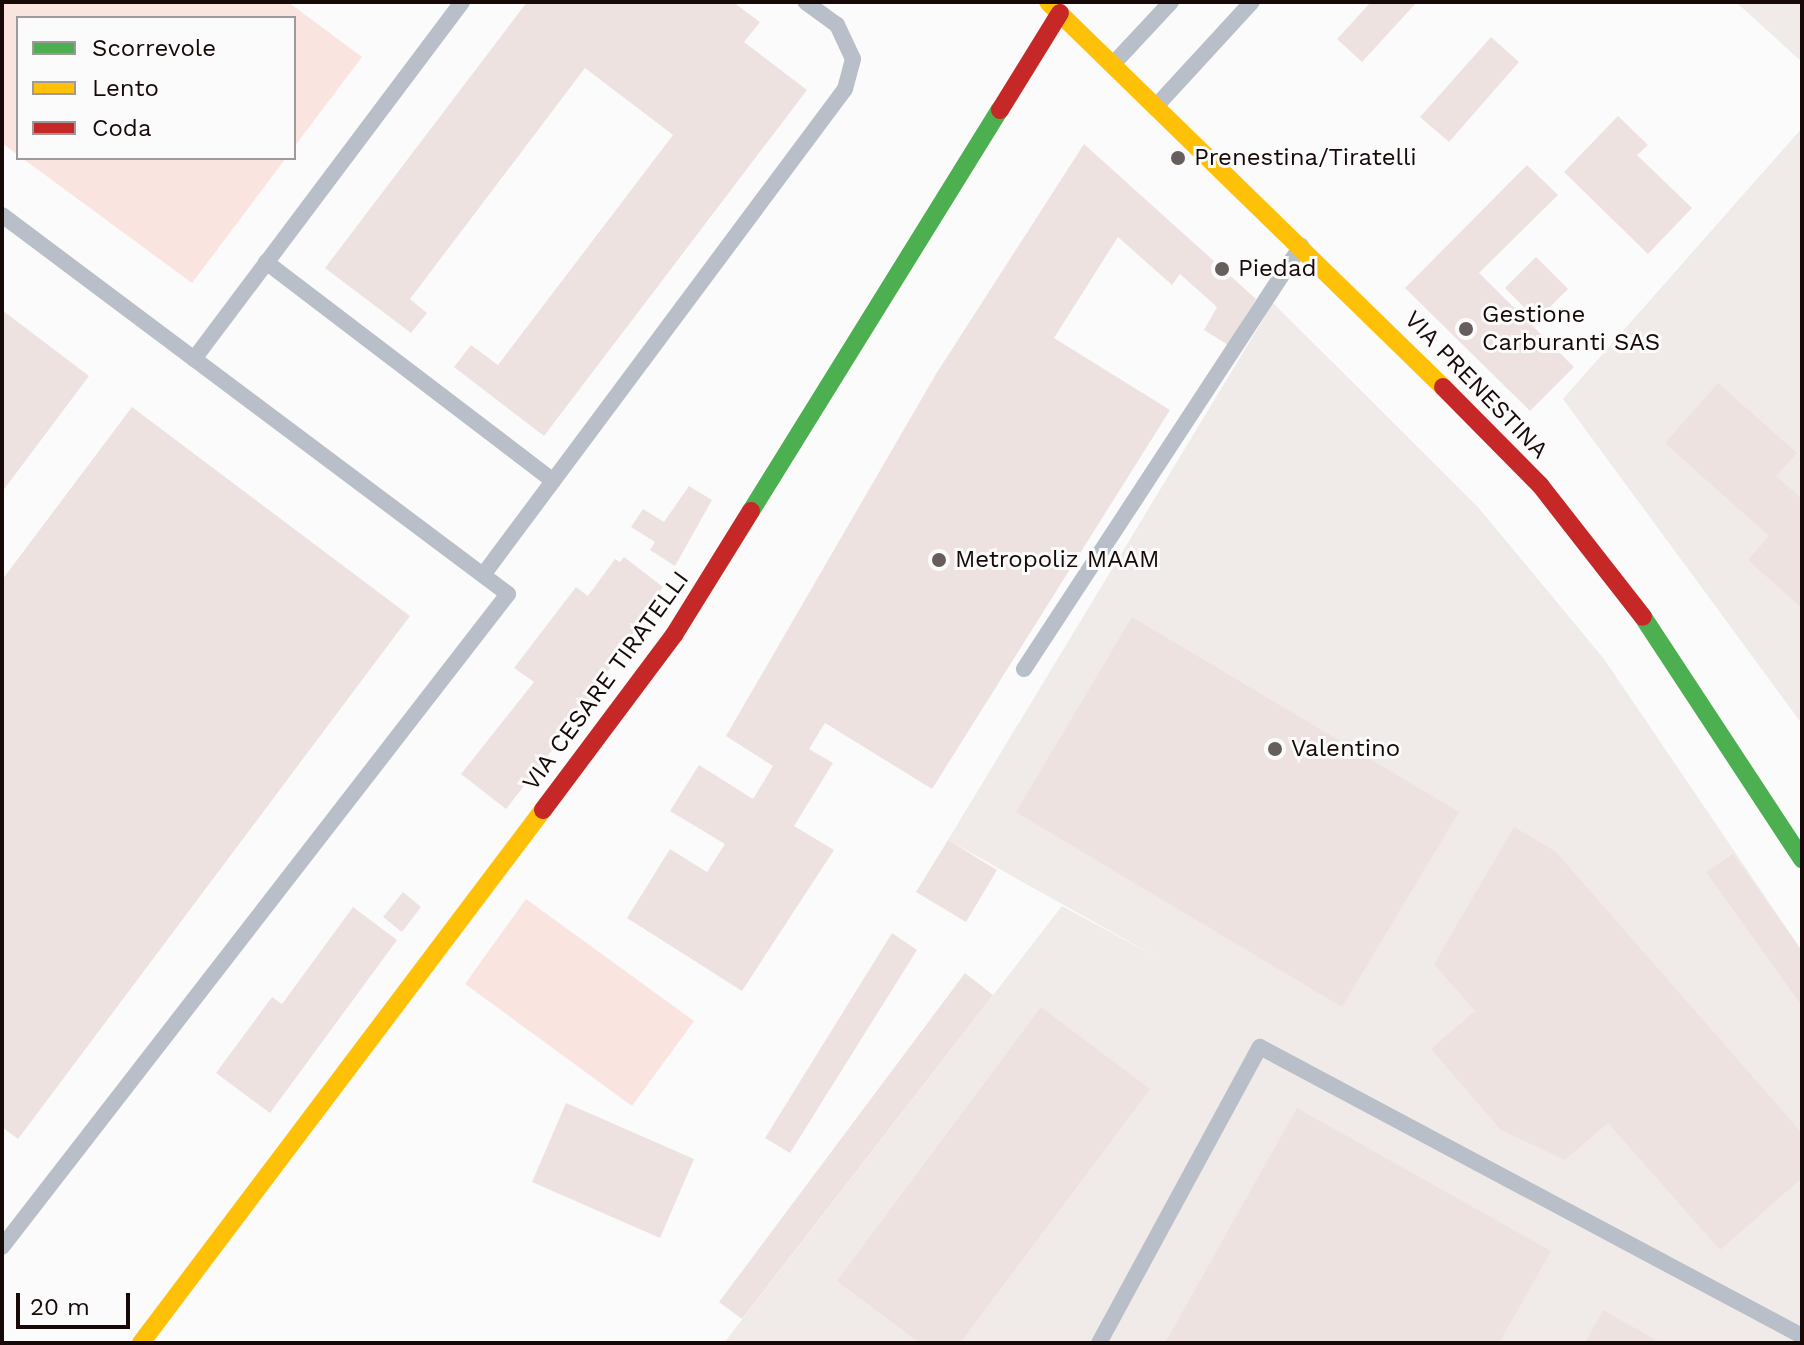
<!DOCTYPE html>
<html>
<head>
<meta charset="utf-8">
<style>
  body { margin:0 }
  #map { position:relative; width:1804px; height:1345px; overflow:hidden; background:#fbfbfb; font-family:"Work Sans",sans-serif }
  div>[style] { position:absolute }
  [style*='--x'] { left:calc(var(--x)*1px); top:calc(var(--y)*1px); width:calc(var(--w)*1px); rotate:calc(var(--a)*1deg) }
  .built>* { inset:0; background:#f0eae9 }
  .green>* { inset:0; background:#fae4e0 }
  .building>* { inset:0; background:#eee2e0 }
  .lane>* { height:16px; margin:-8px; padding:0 8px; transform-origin:8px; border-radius:8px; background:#b8bfc9 }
  .fast>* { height:18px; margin:-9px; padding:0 9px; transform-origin:9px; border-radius:9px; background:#4caf50 }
  .slow>* { height:18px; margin:-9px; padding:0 9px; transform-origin:9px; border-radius:9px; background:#ffc107 }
  .jam>* { height:18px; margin:-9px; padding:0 9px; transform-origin:9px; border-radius:9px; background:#c62828 }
  .dots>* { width:22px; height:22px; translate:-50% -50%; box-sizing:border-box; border:4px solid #fbfbfb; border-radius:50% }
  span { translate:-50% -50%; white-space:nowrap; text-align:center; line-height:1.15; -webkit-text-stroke:6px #fbfbfb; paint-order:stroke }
  .poi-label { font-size:24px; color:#160907 }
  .left { translate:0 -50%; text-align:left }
  .street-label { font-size:24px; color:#160907 }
  .frame { position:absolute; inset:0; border:4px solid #160907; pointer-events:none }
  .legend { position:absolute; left:16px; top:16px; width:280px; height:144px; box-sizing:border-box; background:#fbfbfb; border:2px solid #9f9a99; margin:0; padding:10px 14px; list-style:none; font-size:24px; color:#160907 }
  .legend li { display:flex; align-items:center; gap:16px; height:40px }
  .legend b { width:40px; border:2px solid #9f9a99 }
  .scale { position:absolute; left:16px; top:1293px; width:114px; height:36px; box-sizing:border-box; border:4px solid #160907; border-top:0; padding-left:10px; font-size:24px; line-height:28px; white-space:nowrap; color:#160907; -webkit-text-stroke:6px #fbfbfb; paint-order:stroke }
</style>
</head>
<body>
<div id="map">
  <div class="built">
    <i style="clip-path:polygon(1736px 2px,1802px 2px,1802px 62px)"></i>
    <i style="clip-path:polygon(1802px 128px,1802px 724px,1563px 399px)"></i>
    <i style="clip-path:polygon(1273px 303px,1477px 506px,1604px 659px,1802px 951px,1802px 1343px,724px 1343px,1062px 906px,1162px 960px,948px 840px)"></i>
  </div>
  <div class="green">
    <i style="clip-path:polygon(2px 2px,288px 2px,362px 57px,294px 147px,294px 18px,18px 18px,18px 155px,2px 143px)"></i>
    <i style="clip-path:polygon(22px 158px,286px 158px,192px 283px)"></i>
    <i style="clip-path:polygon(526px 899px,694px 1021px,632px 1106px,465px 984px)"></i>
  </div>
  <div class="building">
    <i style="clip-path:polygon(527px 2px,733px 2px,760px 22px,744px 42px,807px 90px,544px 436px,454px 367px,471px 345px,498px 365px,673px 135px,585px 68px,410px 299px,427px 313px,411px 333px,325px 268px)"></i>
    <i style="clip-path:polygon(1371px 2px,1417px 2px,1362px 62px,1337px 39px)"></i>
    <i style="clip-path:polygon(1491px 37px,1519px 62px,1449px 142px,1420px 117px)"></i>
    <i style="clip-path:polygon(1618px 116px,1648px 145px,1637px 155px,1692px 208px,1648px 254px,1564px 172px)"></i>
    <i style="clip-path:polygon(1084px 144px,1256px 299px,1228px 345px,1204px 330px,1217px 307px,1180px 274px,1172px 285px,1118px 237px,1054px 338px,1170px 410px,932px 789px,825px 723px,809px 749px,833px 763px,794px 826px,834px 850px,742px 991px,627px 918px,670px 849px,707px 872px,725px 844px,670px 811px,699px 765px,753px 799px,773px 766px,726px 736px,936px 374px)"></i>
    <i style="clip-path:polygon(1527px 165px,1558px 195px,1479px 273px,1574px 367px,1530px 411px,1405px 288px)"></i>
    <i style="clip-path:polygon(1536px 257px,1568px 289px,1537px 320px,1505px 288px)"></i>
    <i style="clip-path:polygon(2px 310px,89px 376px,2px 492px)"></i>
    <i style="clip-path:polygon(1718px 383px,1797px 453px,1776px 476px,1802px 499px,1802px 608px,1748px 560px,1769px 536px,1665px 443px)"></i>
    <i style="clip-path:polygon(132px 407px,410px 616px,18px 1139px,2px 1127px,2px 580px)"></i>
    <i style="clip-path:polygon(689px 486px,712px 500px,675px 566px,650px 550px,655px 542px,631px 527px,643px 509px,664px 522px)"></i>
    <i style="clip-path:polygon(624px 557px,663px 587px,578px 717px,506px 809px,461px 774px,534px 682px,514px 668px,576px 587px,588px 596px,615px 559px,620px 562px)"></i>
    <i style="clip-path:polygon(1132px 617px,1459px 812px,1342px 1007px,1016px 812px)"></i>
    <i style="clip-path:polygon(1514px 827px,1555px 851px,1802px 1133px,1802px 1178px,1720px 1250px,1608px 1123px,1565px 1160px,1501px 1130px,1431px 1049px,1475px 1011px,1434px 964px)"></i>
    <i style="clip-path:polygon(948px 840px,997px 870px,966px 922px,916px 892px)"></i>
    <i style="clip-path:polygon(1733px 854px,1802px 951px,1802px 1006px,1706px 872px)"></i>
    <i style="clip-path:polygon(403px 892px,421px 907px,402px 932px,383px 917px)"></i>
    <i style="clip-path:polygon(353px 907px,397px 940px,270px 1113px,216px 1073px,272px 997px,282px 1004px)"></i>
    <i style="clip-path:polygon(892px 933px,917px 950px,790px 1153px,765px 1138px)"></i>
    <i style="clip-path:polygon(965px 973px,993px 995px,742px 1319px,719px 1302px)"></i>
    <i style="clip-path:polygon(1041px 1007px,1150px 1089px,960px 1343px,920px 1343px,837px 1281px)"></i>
    <i style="clip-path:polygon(566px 1103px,694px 1159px,660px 1238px,532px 1182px)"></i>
    <i style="clip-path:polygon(1297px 1108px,1551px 1251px,1499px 1343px,1165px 1343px)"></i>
    <i style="clip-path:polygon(1603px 1310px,1661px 1343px,1585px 1343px)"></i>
  </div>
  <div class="lane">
    <i style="--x:1115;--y:62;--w:82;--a:-47"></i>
    <i style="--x:1159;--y:103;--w:137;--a:-47.4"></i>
    <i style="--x:2;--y:215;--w:632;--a:36.83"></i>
    <i style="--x:508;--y:594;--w:826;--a:127.77"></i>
    <i style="--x:266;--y:262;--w:361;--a:37.3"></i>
    <i style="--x:194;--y:359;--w:446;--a:-53.1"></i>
    <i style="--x:483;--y:575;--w:606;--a:-53.32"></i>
    <i style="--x:845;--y:89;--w:31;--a:-75"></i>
    <i style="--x:853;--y:59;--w:38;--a:-115"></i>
    <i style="--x:837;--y:25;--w:39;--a:-144"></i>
    <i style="--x:1024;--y:669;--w:506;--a:-56.78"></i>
    <i style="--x:1099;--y:1343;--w:337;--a:-61.5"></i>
    <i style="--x:1260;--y:1047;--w:614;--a:28.07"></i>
  </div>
  <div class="fast">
    <i style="--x:751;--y:511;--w:472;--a:-58.2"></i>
    <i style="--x:1643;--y:617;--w:290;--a:56.7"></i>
  </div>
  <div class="slow">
    <i style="--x:1048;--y:2;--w:552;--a:44.27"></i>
    <i style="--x:141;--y:1343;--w:668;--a:-52.98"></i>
  </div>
  <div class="jam">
    <i style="--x:1000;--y:110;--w:114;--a:-58.3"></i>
    <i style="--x:1443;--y:387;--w:138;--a:45.3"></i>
    <i style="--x:1540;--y:485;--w:167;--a:52"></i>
    <i style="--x:543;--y:810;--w:219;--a:-53.2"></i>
    <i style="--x:674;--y:635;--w:146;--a:-58.2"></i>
  </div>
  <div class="dots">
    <i style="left:1178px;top:158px;background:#665e5c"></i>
    <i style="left:1222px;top:269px;background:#665e5c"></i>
    <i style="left:1466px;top:329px;background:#665e5c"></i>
    <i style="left:939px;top:560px;background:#665e5c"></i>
    <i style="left:1275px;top:749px;background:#665e5c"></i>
  </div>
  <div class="poi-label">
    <span class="left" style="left:1194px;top:158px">Prenestina/Tiratelli</span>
    <span class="left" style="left:1238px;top:269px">Piedad</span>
    <span class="left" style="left:1482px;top:329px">Gestione<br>Carburanti SAS</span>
    <span class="left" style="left:955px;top:560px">Metropoliz MAAM</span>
    <span class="left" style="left:1291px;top:749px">Valentino</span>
  </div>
  <div class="street-label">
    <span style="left:1476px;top:385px;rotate:46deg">VIA PRENESTINA</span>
    <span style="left:606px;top:681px;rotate:-54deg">VIA CESARE TIRATELLI</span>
  </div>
  <div class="frame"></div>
  <ul class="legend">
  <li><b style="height:10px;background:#4caf50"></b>Scorrevole</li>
  <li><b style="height:10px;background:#ffc107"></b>Lento</li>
  <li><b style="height:10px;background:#c62828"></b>Coda</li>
  </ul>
  <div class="scale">20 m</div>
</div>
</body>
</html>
